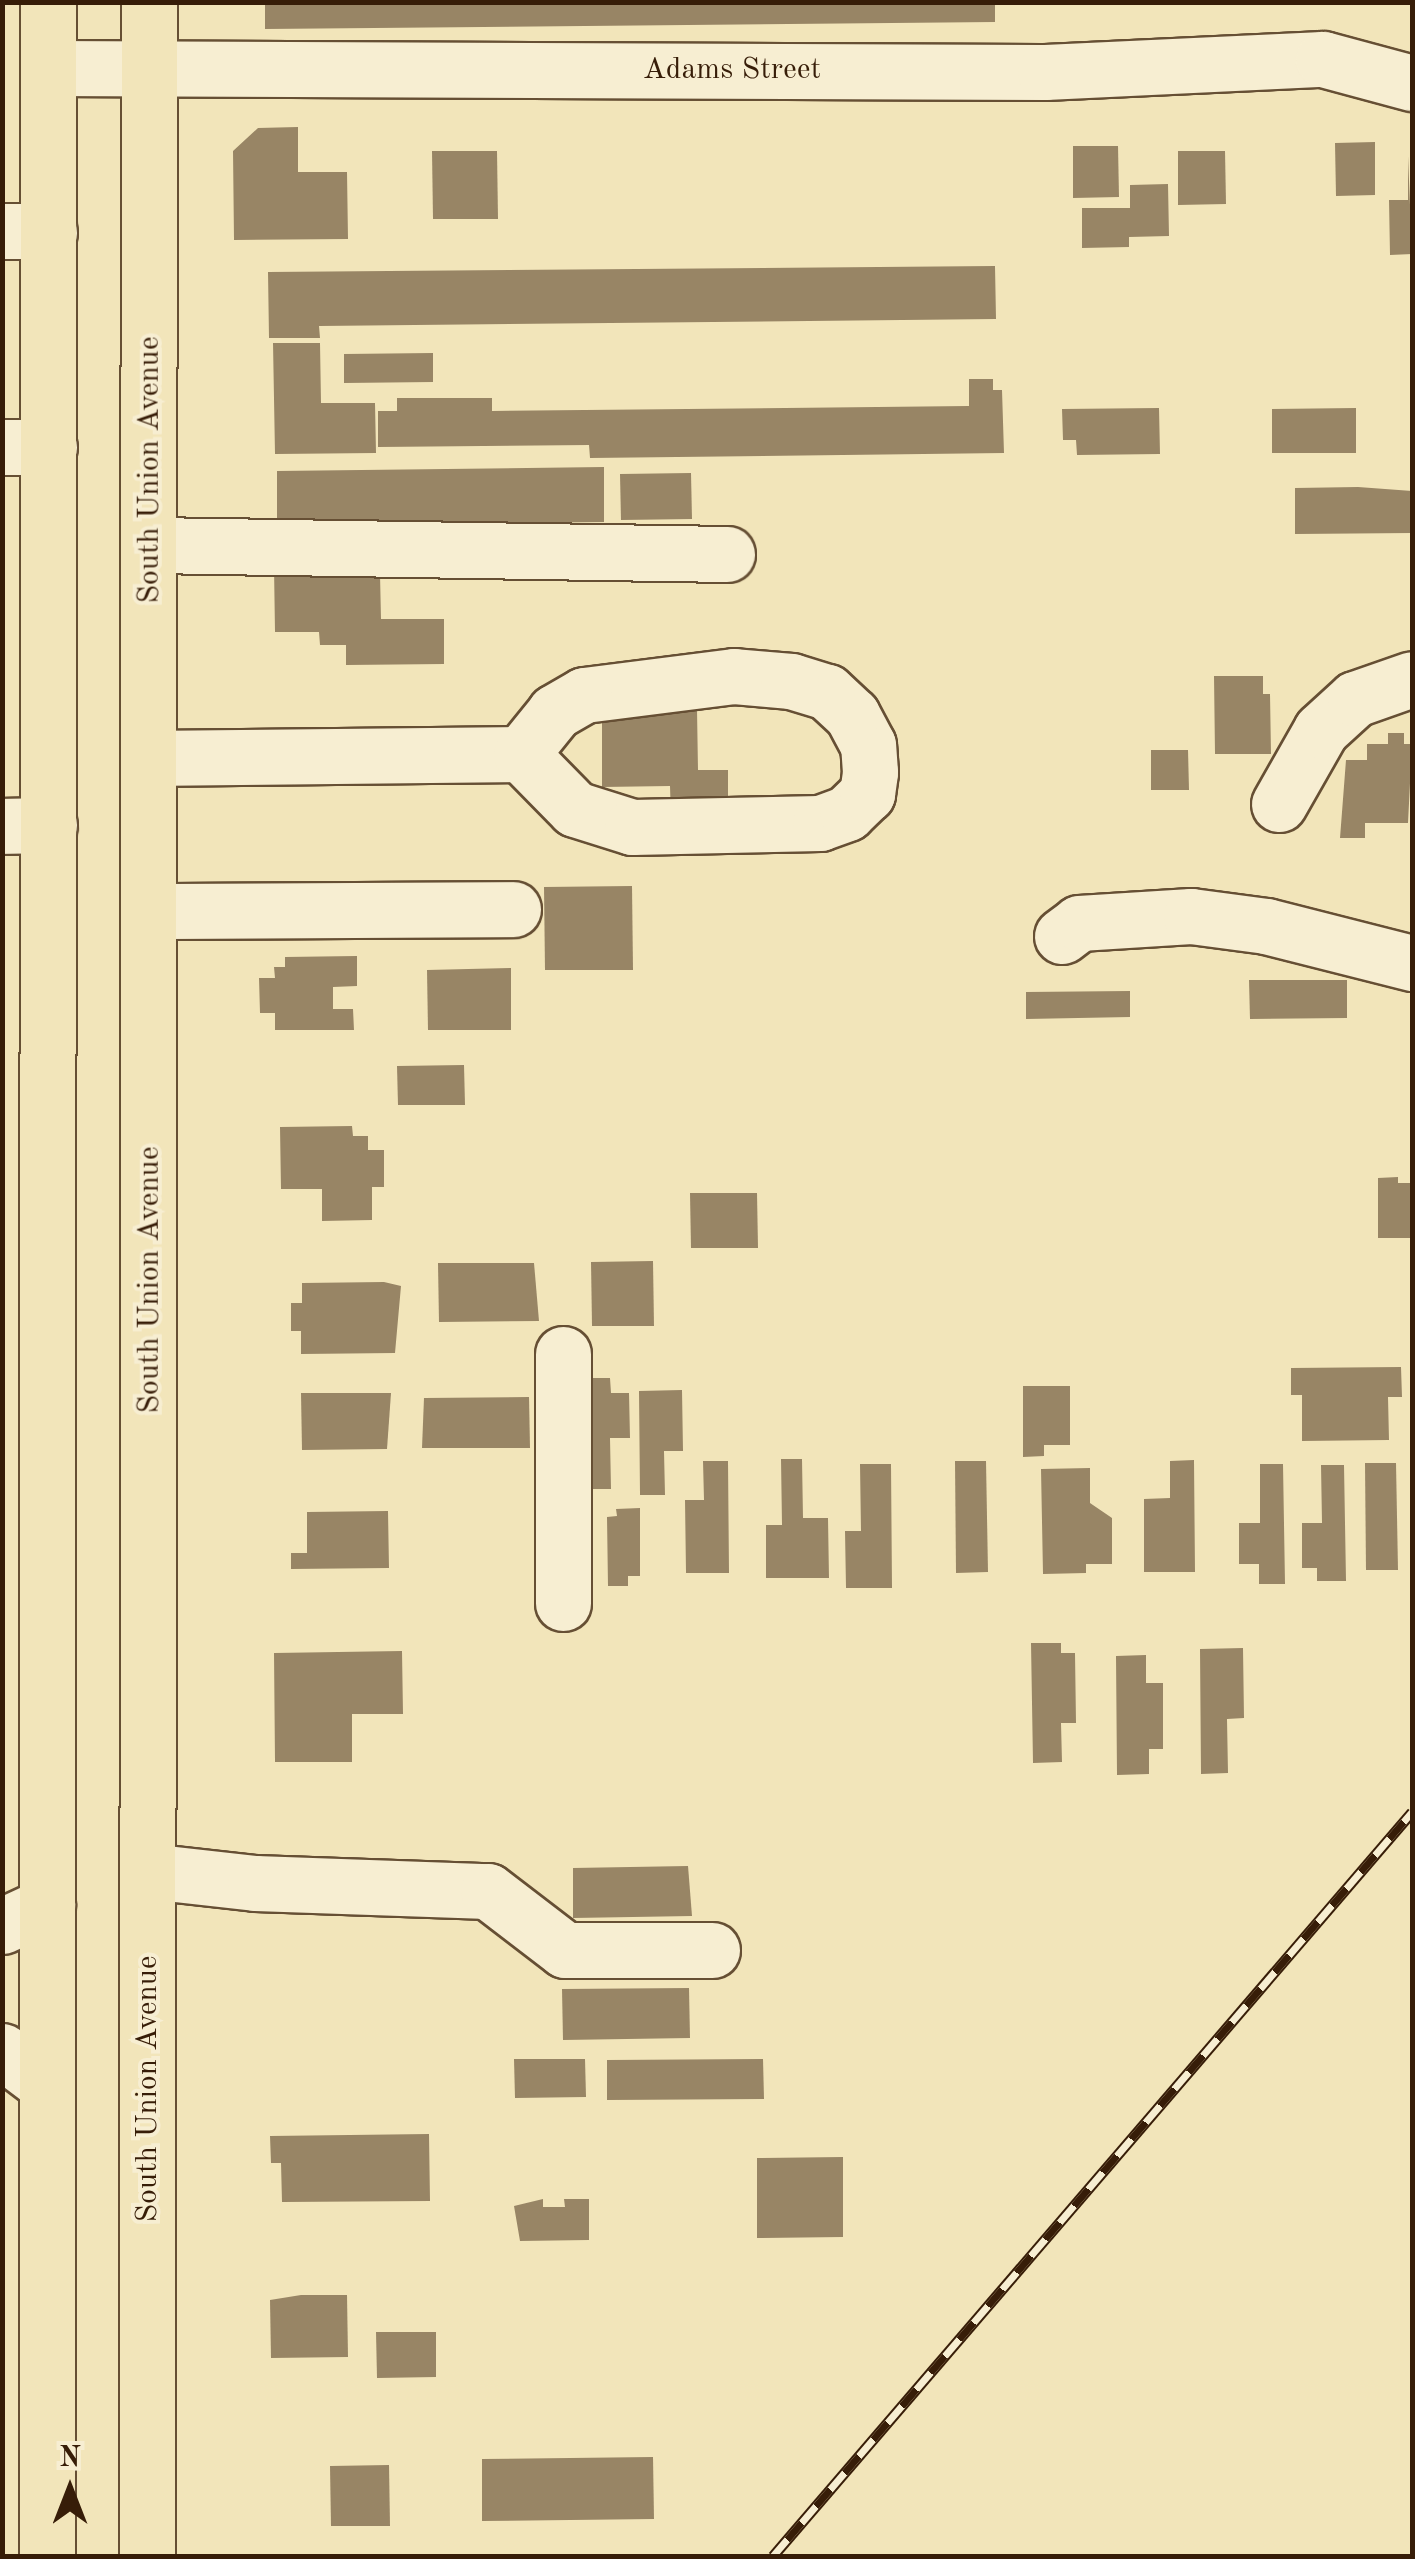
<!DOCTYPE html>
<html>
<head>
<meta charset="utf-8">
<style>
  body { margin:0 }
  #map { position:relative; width:1415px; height:2559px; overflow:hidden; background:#f2e5ba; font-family:"Old Standard TT",serif }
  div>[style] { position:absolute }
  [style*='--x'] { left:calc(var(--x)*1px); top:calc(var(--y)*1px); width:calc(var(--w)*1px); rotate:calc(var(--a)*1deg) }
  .green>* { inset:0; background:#d2c39c }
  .building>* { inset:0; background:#988565 }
  .roads { filter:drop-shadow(2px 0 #664f34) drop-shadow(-2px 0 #664f34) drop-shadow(0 2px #664f34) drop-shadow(0 -2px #664f34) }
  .minor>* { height:55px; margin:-27.5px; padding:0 27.5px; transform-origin:27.5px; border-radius:27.5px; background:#f7eed2 }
  .major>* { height:55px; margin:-27.5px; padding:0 27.5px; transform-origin:27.5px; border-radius:27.5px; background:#f2e5ba }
  .rail>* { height:11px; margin-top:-5.5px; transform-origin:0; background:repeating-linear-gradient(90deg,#f7eed2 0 22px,#371d08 0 44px); box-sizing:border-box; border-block:2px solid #371d08 }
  span { translate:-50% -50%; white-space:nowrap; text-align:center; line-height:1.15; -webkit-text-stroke:8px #f7eed2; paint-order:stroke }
  .street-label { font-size:30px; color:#371d08 }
  .frame { position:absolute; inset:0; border:5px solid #371d08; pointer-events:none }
  .north { position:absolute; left:20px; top:2439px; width:100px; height:100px; -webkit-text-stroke:8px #f7eed2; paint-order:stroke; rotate:0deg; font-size:28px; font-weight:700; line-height:40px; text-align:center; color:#371d08 }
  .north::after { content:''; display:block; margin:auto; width:35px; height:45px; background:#371d08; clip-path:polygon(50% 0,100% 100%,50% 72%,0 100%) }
</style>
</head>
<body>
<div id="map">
  <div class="green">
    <i style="clip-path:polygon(2px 471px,5px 471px,3px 2161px)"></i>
  </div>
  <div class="building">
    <i style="clip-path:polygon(265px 2px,995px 2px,995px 22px,265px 29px)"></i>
    <i style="clip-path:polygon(298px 127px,298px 172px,347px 172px,348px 239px,234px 240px,233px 151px,258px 128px)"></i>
    <i style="clip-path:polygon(1375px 142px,1375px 195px,1336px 196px,1335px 143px)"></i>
    <i style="clip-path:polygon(1073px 146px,1118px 146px,1119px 197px,1073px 198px)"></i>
    <i style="clip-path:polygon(432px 151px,497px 151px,498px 219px,433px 219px)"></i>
    <i style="clip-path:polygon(1178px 151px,1225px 151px,1226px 204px,1178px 205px)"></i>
    <i style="clip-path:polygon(1408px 156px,1412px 254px,1390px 255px,1389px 200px,1408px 200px)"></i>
    <i style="clip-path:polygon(1168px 184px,1169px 236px,1129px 237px,1129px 247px,1082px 248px,1082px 208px,1130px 208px,1130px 185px)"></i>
    <i style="clip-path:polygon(995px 266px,996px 319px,319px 326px,320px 338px,269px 338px,268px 272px)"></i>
    <i style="clip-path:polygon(273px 343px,320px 343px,321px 403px,375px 403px,376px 453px,275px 454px)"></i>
    <i style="clip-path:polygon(433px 353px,433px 382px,344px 383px,344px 354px)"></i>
    <i style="clip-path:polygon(969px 379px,993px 379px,993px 390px,1002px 390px,1004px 453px,590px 458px,589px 445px,378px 447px,378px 411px,397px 411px,397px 398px,492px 398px,492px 411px,969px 406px)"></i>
    <i style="clip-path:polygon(1159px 408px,1160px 454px,1077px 455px,1076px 440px,1063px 440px,1062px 409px)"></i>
    <i style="clip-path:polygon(1356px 408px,1356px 453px,1272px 453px,1272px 409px)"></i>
    <i style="clip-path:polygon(604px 467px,604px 522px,277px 525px,277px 471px)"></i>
    <i style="clip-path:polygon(691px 473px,692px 519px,621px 520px,620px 474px)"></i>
    <i style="clip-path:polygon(1358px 487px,1412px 491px,1412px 533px,1295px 534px,1295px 488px)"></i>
    <i style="clip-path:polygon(274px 567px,380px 574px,381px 619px,444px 619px,444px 664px,346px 665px,346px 645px,320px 645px,319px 632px,275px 632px)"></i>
    <i style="clip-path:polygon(1214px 676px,1263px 676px,1263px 694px,1270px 694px,1271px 754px,1215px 754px)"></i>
    <i style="clip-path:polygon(697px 709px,698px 770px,728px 770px,728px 819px,671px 819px,670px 786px,602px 787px,602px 710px)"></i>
    <i style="clip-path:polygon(1388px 733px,1404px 733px,1404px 744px,1412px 744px,1408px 823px,1365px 823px,1365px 838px,1340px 838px,1346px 760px,1367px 760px,1367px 744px,1388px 744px)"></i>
    <i style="clip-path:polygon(1151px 750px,1188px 750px,1189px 790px,1151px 790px)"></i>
    <i style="clip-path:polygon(632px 886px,633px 970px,545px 970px,544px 887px)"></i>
    <i style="clip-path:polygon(357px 956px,357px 986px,333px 987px,333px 1009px,353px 1009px,354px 1030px,275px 1030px,275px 1013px,260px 1013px,259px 978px,275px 978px,274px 967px,285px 967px,285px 957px)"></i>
    <i style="clip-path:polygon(511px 968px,511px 1030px,428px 1030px,427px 970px)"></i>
    <i style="clip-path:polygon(1249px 980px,1347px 980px,1347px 1018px,1250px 1019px)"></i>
    <i style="clip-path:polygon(1130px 991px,1130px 1017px,1026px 1019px,1026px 992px)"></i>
    <i style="clip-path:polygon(464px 1065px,465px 1105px,398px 1105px,397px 1066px)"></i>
    <i style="clip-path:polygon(352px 1126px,353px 1136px,368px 1136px,368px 1150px,384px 1150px,384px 1187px,372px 1187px,372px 1220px,322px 1221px,322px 1189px,281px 1189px,280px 1127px)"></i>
    <i style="clip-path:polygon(1398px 1177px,1398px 1183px,1412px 1183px,1412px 1238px,1378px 1238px,1378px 1178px)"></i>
    <i style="clip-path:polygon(690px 1193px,757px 1193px,758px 1248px,691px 1248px)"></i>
    <i style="clip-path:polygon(653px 1261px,654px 1326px,592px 1326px,591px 1262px)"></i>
    <i style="clip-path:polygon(438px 1263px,534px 1263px,539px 1321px,439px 1322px)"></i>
    <i style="clip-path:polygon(384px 1282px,401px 1286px,395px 1353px,301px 1354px,301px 1331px,291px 1331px,291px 1303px,302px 1303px,302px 1283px)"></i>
    <i style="clip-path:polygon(1401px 1367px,1402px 1397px,1388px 1397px,1389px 1440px,1302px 1441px,1302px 1395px,1291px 1395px,1291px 1368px)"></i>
    <i style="clip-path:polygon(586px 1378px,610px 1378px,611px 1393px,629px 1393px,630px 1438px,610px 1438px,611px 1489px,587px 1489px)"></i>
    <i style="clip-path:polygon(1023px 1386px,1070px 1386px,1070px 1445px,1044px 1445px,1044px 1456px,1023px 1457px)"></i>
    <i style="clip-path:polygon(682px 1390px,683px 1451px,664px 1451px,665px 1495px,640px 1495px,639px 1391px)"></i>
    <i style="clip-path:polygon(301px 1393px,391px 1393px,387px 1449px,302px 1450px)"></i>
    <i style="clip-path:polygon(529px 1397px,530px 1448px,422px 1448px,424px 1398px)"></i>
    <i style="clip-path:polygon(781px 1459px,802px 1459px,803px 1518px,828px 1518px,829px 1578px,766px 1578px,766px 1525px,782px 1525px)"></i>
    <i style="clip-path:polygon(1194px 1460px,1195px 1572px,1144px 1572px,1144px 1499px,1170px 1498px,1170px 1461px)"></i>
    <i style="clip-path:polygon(703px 1461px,728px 1461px,729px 1573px,686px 1573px,685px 1500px,704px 1500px)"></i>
    <i style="clip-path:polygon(955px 1461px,986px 1461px,988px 1572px,956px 1573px)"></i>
    <i style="clip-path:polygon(1365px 1463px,1396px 1463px,1398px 1570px,1366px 1570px)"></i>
    <i style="clip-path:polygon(860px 1464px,891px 1464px,892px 1588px,846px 1588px,845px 1531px,861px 1531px)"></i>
    <i style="clip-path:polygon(1260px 1464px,1283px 1464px,1285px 1584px,1259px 1584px,1259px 1564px,1239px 1564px,1239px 1523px,1260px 1523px)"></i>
    <i style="clip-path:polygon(1321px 1465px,1344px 1465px,1346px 1581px,1317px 1581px,1317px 1568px,1302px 1568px,1302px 1523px,1322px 1523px)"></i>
    <i style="clip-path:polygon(1090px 1468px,1090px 1503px,1112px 1518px,1112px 1564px,1086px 1564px,1086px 1573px,1043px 1574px,1041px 1469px)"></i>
    <i style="clip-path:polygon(640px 1508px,640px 1576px,628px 1576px,628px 1586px,608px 1586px,607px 1517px,617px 1516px,616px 1509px)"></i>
    <i style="clip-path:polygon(388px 1511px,389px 1568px,291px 1569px,291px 1553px,307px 1553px,307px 1512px)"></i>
    <i style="clip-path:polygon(1031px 1643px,1061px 1643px,1061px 1653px,1075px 1653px,1076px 1723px,1061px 1723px,1062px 1762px,1033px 1763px)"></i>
    <i style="clip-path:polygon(1243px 1648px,1244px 1718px,1227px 1719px,1228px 1773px,1201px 1774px,1200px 1649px)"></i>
    <i style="clip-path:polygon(402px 1651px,403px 1714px,352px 1714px,352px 1762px,275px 1762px,274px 1653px)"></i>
    <i style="clip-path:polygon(1146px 1655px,1146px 1683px,1163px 1683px,1163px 1749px,1149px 1749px,1149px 1774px,1117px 1775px,1116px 1656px)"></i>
    <i style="clip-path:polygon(688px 1866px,692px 1916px,573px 1918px,573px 1868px)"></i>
    <i style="clip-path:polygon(689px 1988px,690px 2038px,563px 2040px,562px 1989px)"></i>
    <i style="clip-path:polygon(514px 2059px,585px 2059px,586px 2097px,515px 2098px)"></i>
    <i style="clip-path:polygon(763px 2059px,764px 2099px,607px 2100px,607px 2060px)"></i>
    <i style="clip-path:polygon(429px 2134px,430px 2201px,282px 2202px,281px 2163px,271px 2163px,270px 2136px)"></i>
    <i style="clip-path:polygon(843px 2157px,843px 2237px,757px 2238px,757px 2158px)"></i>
    <i style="clip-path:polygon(543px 2199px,543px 2207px,565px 2207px,564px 2199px,589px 2199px,589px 2240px,520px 2241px,514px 2206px)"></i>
    <i style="clip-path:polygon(301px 2295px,347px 2295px,348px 2357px,271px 2358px,270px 2300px)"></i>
    <i style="clip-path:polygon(376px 2332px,436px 2332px,436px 2377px,377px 2378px)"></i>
    <i style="clip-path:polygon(653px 2457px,654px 2519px,482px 2521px,482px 2459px)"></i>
    <i style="clip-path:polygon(389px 2465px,390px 2526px,331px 2526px,330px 2466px)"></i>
  </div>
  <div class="roads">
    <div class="minor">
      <i style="--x:48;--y:68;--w:997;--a:0.23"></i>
      <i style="--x:1045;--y:72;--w:278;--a:-2.7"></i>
      <i style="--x:1323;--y:59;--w:92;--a:15.1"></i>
      <i style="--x:2;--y:231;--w:47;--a:1.2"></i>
      <i style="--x:2;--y:447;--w:47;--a:0"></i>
      <i style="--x:150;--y:545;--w:577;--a:0.89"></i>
      <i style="--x:150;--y:758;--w:371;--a:-0.6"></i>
      <i style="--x:521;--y:754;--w:77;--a:45.5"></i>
      <i style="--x:575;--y:809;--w:60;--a:17.5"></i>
      <i style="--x:632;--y:827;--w:188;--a:-1.2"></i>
      <i style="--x:820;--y:823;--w:29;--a:-20"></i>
      <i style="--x:847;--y:813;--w:28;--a:-44"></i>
      <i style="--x:867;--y:794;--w:22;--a:-82"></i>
      <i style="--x:870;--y:772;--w:27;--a:-94"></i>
      <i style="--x:868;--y:745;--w:34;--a:-118"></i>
      <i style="--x:852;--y:715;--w:34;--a:-137"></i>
      <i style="--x:827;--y:692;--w:38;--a:-163"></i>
      <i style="--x:791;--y:681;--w:57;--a:-175"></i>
      <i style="--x:734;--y:676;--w:151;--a:172.8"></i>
      <i style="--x:584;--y:695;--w:34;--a:150"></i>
      <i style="--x:555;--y:712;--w:54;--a:129"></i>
      <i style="--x:1279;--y:804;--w:85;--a:-60.4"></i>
      <i style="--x:1321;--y:730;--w:46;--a:-42.4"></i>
      <i style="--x:1355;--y:699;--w:60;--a:-19.3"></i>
      <i style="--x:2;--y:826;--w:47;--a:-1.2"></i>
      <i style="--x:150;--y:911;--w:363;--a:-0.3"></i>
      <i style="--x:1062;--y:936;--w:21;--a:-37"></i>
      <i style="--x:1079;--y:923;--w:112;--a:-3.6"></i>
      <i style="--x:1191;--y:916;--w:76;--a:7.6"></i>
      <i style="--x:1266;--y:926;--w:151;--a:14.2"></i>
      <i style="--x:563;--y:1354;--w:249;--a:90"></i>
      <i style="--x:148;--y:1871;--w:108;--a:6.4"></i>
      <i style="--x:255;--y:1883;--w:233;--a:2"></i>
      <i style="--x:488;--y:1891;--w:97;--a:37.5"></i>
      <i style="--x:565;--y:1950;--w:147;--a:0"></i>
      <i style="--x:2;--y:1926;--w:50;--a:-25"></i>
      <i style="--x:2;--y:2051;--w:56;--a:37.1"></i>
    </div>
    <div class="major">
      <i style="--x:47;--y:2556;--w:2554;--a:-89.98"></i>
      <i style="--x:147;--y:2556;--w:2554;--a:-89.96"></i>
    </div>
  </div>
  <div class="rail">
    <i style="--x:773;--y:2556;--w:981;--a:-49.34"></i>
  </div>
  <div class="street-label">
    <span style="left:732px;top:70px">Adams Street</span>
    <span style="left:150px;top:470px;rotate:-90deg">South Union Avenue</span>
    <span style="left:150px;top:1280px;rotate:-90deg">South Union Avenue</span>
    <span style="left:148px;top:2089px;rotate:-90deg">South Union Avenue</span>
  </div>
  <div class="frame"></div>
  <div class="north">N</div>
</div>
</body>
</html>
